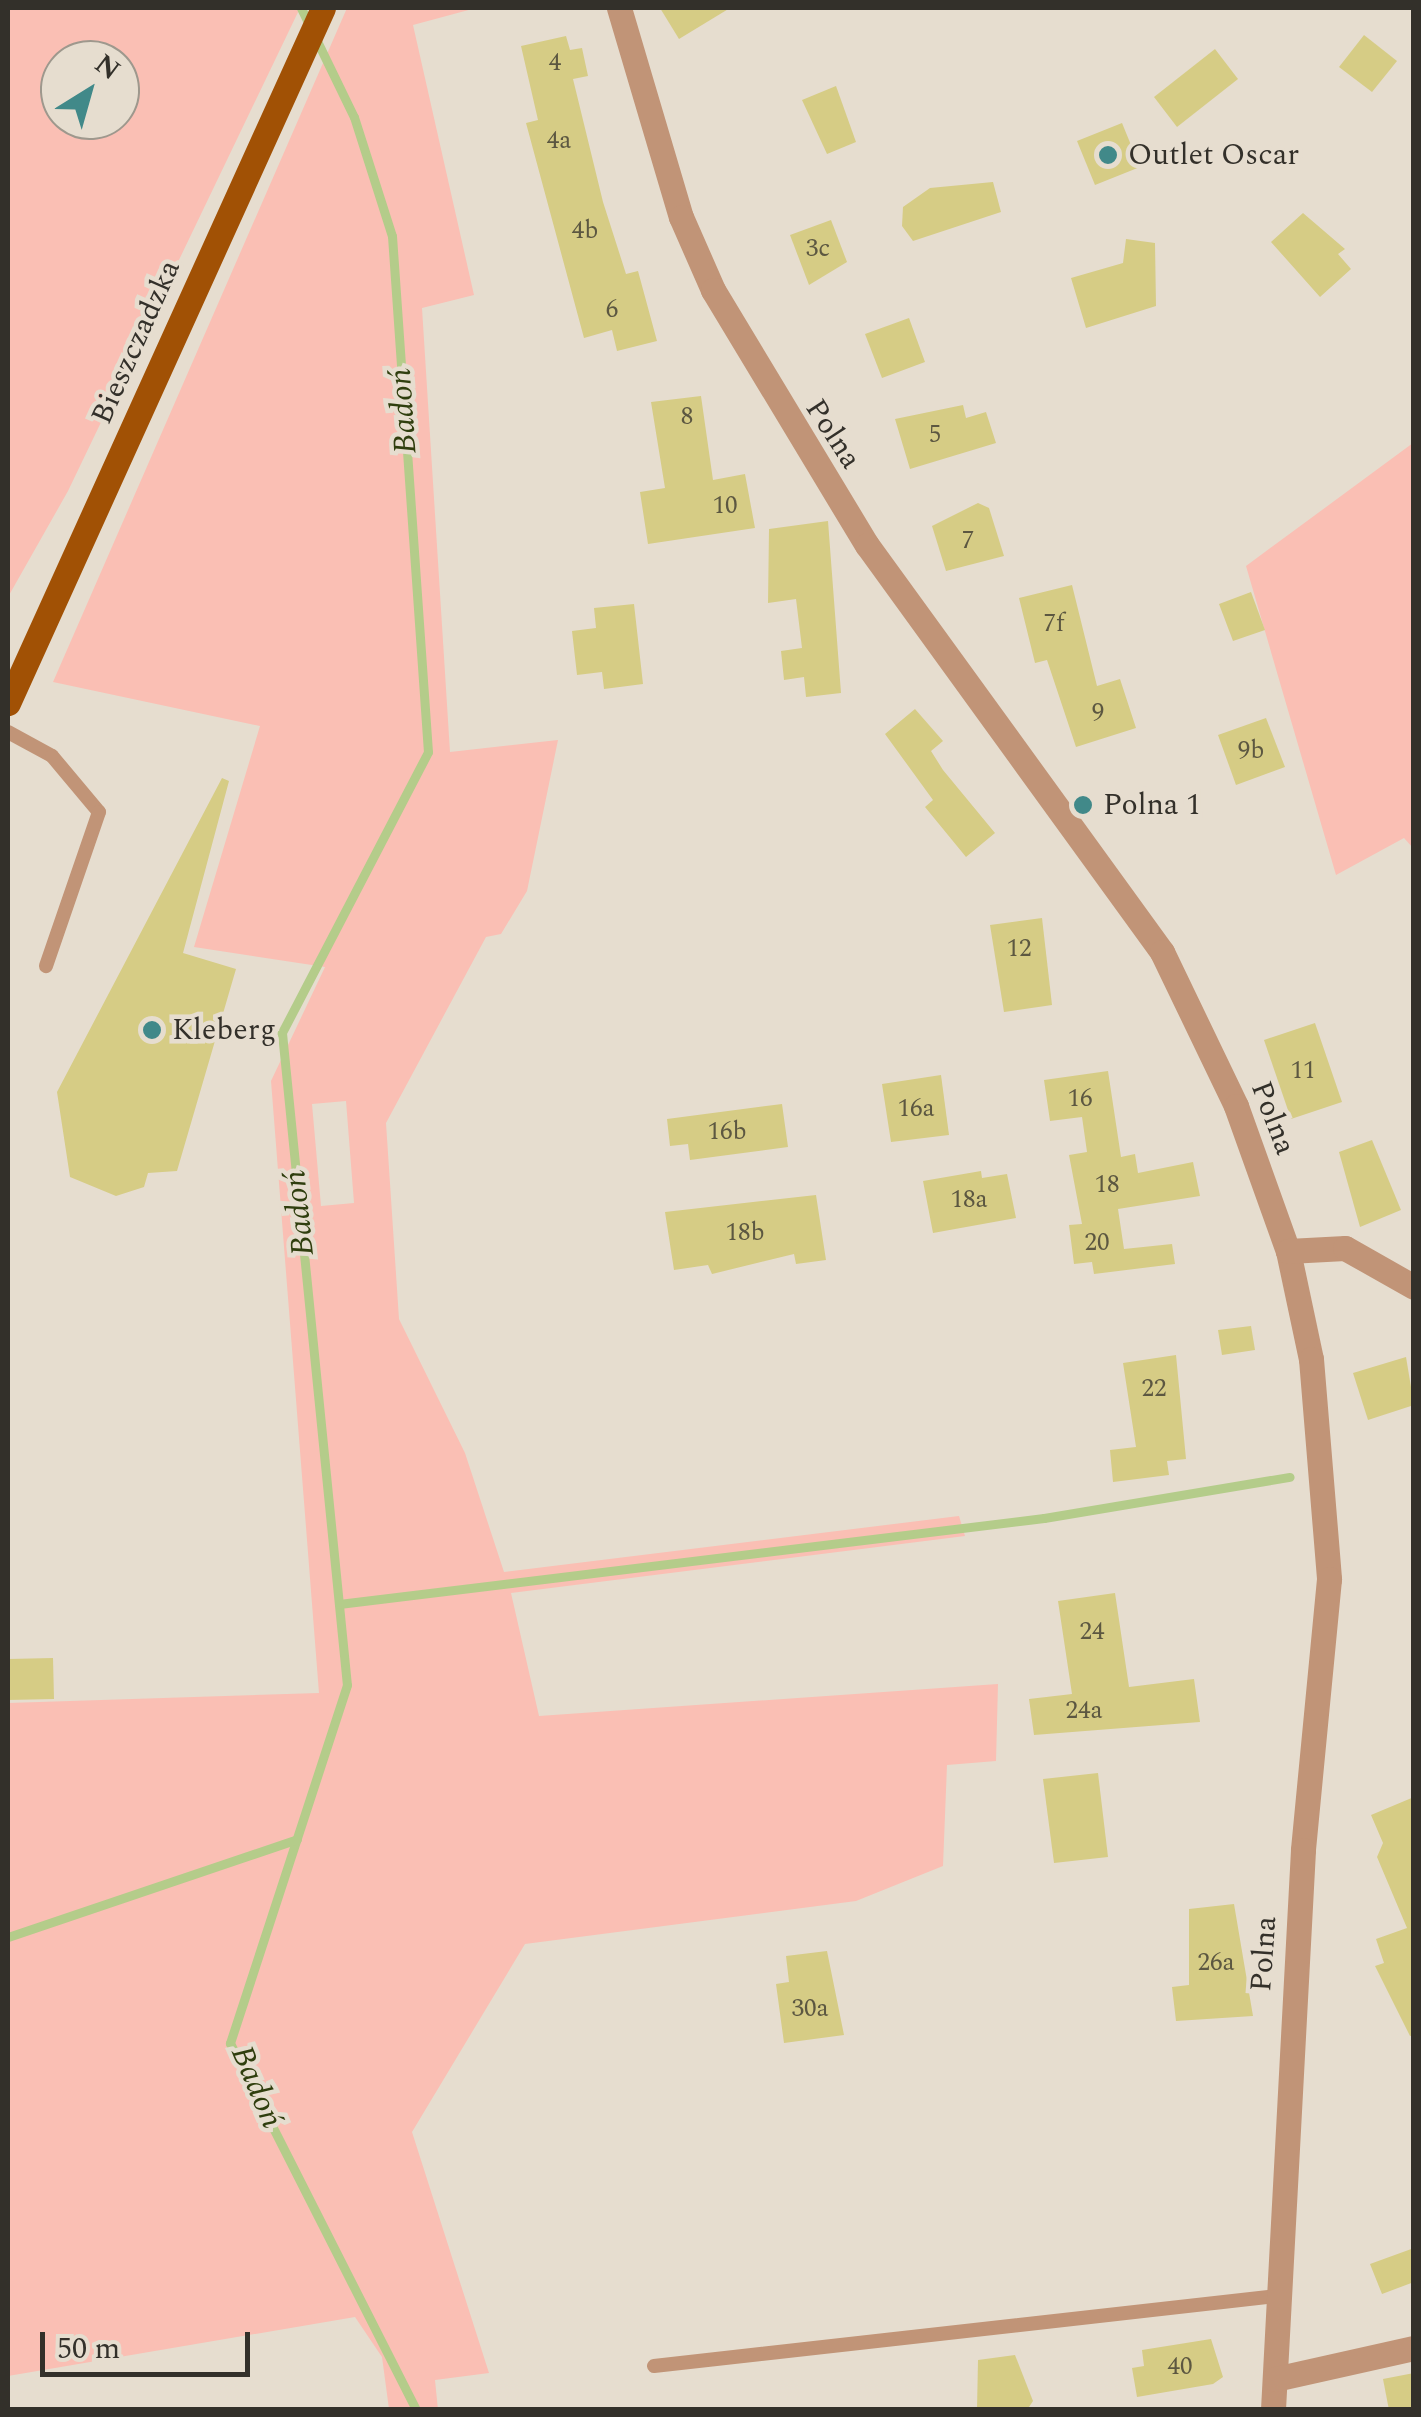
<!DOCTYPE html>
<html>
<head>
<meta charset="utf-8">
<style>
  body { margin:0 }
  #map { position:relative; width:1421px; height:2417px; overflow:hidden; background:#e6ddcf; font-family:Spectral,serif }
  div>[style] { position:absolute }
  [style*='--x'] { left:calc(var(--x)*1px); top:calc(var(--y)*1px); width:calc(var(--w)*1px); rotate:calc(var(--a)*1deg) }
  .green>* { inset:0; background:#fabfb4 }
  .stream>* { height:9px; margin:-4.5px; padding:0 4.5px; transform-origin:4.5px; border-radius:4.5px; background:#b4cc8a }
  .building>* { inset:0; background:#d6cc85 }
  .service>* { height:14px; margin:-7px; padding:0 7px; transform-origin:7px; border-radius:7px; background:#c19477 }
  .minor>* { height:25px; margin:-12.5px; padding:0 12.5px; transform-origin:12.5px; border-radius:12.5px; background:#c19477 }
  .primary>* { height:25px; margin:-12.5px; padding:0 12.5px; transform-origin:12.5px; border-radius:12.5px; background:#a15105 }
  .dots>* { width:28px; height:28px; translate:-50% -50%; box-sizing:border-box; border:5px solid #e6ddcf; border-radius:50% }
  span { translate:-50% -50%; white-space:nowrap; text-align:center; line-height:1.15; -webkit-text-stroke:9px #e6ddcf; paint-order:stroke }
  .number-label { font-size:25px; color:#5c5741 }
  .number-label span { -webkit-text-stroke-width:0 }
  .poi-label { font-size:30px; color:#33302a }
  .left { translate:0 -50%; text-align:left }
  .street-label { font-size:30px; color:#33302a }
  .water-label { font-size:32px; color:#2f3e0e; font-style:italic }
  .frame { position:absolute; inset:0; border:10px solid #33302a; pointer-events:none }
  .north { position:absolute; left:40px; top:40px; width:100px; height:100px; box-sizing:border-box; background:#e6ddcf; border:2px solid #9e988d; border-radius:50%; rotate:37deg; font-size:28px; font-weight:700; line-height:40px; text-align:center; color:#33302a }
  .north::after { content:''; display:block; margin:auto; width:35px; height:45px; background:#418989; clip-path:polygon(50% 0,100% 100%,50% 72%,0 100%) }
  .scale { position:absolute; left:40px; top:2332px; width:210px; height:45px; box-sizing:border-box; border:5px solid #33302a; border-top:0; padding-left:12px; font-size:30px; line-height:35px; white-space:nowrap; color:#33302a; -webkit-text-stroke:8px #e6ddcf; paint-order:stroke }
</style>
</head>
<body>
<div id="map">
  <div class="green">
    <i style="clip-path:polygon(evenodd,8px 8px,300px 8px,68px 491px,8px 597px,8px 8px,60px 60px,120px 60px,120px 120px,60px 120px,60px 60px)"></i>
    <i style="clip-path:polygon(evenodd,347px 8px,476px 8px,413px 25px,474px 295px,422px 308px,450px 752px,558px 740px,527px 891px,501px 934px,486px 937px,386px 1123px,399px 1319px,465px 1453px,504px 1572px,959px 1516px,965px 1536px,511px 1593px,539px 1716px,998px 1684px,996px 1761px,947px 1765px,943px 1866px,856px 1901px,525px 1944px,412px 2132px,489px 2373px,435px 2380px,438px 2410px,389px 2409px,382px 2357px,355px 2317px,8px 2376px,8px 1703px,319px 1693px,271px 1081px,325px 967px,194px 947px,260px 726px,53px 682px,347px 8px,346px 1101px,354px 1203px,321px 1206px,312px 1104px,346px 1101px)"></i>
    <i style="clip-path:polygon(1413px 443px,1413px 848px,1404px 838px,1336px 875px,1246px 566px)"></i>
  </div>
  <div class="stream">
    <i style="--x:301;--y:8;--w:121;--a:64.1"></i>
    <i style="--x:354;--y:117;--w:125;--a:72.3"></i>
    <i style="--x:392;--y:236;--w:517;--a:86.01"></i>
    <i style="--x:428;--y:752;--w:317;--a:117.5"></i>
    <i style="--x:282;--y:1033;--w:655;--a:84.31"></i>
    <i style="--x:347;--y:1685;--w:377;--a:108.1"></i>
    <i style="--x:230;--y:2043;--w:411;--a:63.1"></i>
    <i style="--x:339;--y:1604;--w:710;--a:-6.95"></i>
    <i style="--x:1044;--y:1518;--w:249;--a:-9.5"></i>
    <i style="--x:8;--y:1937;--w:305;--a:-18.7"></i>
  </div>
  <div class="building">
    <i style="clip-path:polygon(660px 8px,730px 8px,679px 39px)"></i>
    <i style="clip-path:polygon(1364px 35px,1397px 61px,1372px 92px,1339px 67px)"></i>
    <i style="clip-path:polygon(566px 36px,570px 50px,582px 48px,588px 76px,573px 79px,603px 202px,626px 274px,638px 271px,657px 341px,617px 351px,612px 330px,584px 338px,526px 123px,538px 120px,521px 46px)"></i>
    <i style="clip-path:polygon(1215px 49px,1238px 79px,1177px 127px,1154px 97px)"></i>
    <i style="clip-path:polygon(836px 86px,856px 142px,827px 154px,802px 100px)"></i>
    <i style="clip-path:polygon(1122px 123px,1140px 167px,1095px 185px,1077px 141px)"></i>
    <i style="clip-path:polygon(993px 182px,1001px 212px,913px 241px,902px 226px,903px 207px,930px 188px)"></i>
    <i style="clip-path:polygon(1303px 213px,1345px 249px,1338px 254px,1351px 269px,1320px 297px,1271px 242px)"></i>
    <i style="clip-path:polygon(831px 220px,847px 262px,809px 285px,790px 235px)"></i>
    <i style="clip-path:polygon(1126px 239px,1155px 243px,1156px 306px,1086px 328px,1071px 278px,1123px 263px)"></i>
    <i style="clip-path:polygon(909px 318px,925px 362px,882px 378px,865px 334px)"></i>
    <i style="clip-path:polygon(701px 396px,713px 480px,745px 474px,755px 528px,648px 544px,640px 492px,665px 488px,651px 402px)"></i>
    <i style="clip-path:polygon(963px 405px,966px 418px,986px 412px,996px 443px,910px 469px,895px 419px)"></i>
    <i style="clip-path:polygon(978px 503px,989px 508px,1004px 556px,946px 571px,932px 526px)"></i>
    <i style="clip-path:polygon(828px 521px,841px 693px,806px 697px,804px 677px,784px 680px,781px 651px,802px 648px,796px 599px,768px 603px,769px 529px)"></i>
    <i style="clip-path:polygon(1072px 585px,1097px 686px,1120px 679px,1136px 728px,1076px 747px,1047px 660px,1035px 663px,1019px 598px)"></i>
    <i style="clip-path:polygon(1251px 592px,1265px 630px,1233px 641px,1219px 604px)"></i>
    <i style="clip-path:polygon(634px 604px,643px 684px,604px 689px,602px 672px,577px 675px,572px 631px,596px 628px,594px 608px)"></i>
    <i style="clip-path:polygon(915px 709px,943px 741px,931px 751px,943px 770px,995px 833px,966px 857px,925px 807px,933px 800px,885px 734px)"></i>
    <i style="clip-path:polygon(1266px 718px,1285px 767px,1236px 785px,1218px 735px)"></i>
    <i style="clip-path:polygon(222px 778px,229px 781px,183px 953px,236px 969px,177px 1171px,148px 1173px,144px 1187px,116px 1196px,70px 1177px,57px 1092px)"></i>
    <i style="clip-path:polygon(1042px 918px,1052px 1005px,1004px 1012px,990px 925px)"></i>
    <i style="clip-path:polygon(1315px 1023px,1342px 1102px,1291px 1119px,1264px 1040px)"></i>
    <i style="clip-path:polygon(1108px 1071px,1121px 1157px,1135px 1154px,1138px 1173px,1193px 1162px,1200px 1196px,1118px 1209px,1124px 1249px,1172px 1244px,1175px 1264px,1094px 1274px,1092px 1262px,1074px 1264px,1069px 1225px,1082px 1224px,1069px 1155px,1087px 1152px,1082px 1117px,1050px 1121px,1044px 1080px)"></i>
    <i style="clip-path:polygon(941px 1075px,949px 1135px,891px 1142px,882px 1084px)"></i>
    <i style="clip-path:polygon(782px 1104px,788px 1147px,690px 1160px,688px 1144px,670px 1146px,667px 1119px)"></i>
    <i style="clip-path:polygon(1372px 1140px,1401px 1210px,1360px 1227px,1339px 1152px)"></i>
    <i style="clip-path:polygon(981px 1171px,982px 1178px,1007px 1174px,1016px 1218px,933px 1233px,923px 1181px)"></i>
    <i style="clip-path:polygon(816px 1195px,826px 1260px,796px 1264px,794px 1254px,712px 1274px,708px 1265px,674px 1270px,665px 1212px)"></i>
    <i style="clip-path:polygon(1251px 1326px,1255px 1350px,1222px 1355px,1218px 1330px)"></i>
    <i style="clip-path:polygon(1176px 1355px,1186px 1459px,1167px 1461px,1169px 1475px,1113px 1482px,1110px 1450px,1136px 1447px,1123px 1363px)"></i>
    <i style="clip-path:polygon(1406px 1357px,1414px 1405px,1368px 1420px,1353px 1373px)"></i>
    <i style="clip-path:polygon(1115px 1593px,1129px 1687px,1194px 1679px,1200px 1722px,1034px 1735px,1029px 1699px,1072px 1694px,1058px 1601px)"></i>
    <i style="clip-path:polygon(53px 1658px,54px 1699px,8px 1700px,8px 1659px)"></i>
    <i style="clip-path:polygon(1098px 1773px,1108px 1857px,1054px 1863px,1043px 1779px)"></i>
    <i style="clip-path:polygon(1414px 1797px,1414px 2035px,1410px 2036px,1375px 1966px,1384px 1963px,1376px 1939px,1407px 1928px,1377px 1857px,1383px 1843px,1371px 1815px)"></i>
    <i style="clip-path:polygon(1234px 1904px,1253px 2016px,1176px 2021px,1172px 1987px,1189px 1985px,1189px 1909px)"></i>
    <i style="clip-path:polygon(827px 1951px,844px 2035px,784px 2043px,776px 1984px,789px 1982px,786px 1956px)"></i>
    <i style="clip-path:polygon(1414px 2248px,1414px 2282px,1382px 2294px,1370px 2264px)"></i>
    <i style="clip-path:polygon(1211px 2339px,1223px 2377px,1213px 2384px,1137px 2397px,1132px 2368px,1144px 2366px,1142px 2350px)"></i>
    <i style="clip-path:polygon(1015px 2355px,1033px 2401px,1027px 2410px,977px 2410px,978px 2360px)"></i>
    <i style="clip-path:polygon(1414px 2373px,1414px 2410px,1389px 2410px,1383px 2379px)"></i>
  </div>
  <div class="service">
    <i style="--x:8;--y:732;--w:50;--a:28.6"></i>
    <i style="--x:52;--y:756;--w:73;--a:50"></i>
    <i style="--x:99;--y:812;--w:163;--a:109"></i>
    <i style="--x:654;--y:2366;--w:627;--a:-6.41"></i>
  </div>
  <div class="minor">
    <i style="--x:619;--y:8;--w:218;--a:73.5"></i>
    <i style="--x:681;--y:217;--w:80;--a:66.3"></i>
    <i style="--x:713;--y:290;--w:298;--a:58.9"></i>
    <i style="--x:867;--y:545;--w:503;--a:54.06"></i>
    <i style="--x:1162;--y:952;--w:171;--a:64.3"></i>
    <i style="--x:1236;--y:1106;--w:154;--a:70.3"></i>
    <i style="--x:1288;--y:1251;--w:110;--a:78"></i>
    <i style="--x:1311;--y:1359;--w:221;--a:85.3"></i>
    <i style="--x:1329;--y:1579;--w:272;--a:95.5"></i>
    <i style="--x:1303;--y:1850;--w:561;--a:93.07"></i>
    <i style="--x:1288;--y:1251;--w:57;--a:-3"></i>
    <i style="--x:1345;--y:1248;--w:79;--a:29.5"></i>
    <i style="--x:1275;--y:2379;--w:142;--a:-12.6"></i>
  </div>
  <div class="primary">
    <i style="--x:8;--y:703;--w:763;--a:-65.62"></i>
  </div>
  <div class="dots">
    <i style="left:1108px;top:155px;background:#418989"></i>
    <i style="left:1083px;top:805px;background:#418989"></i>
    <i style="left:152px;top:1030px;background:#418989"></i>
  </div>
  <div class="number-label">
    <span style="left:555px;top:63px">4</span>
    <span style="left:559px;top:141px">4a</span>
    <span style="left:585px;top:231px">4b</span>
    <span style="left:818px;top:249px">3c</span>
    <span style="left:612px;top:310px">6</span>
    <span style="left:687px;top:417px">8</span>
    <span style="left:935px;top:435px">5</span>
    <span style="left:725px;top:506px">10</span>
    <span style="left:968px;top:541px">7</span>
    <span style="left:1054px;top:624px">7f</span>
    <span style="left:1098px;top:713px">9</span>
    <span style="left:1251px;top:751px">9b</span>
    <span style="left:1019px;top:949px">12</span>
    <span style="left:1303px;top:1071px">11</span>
    <span style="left:1080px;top:1099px">16</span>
    <span style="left:916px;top:1109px">16a</span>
    <span style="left:727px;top:1132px">16b</span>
    <span style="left:1107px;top:1185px">18</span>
    <span style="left:969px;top:1200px">18a</span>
    <span style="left:745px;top:1233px">18b</span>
    <span style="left:1097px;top:1243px">20</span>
    <span style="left:1154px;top:1389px">22</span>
    <span style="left:1092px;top:1632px">24</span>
    <span style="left:1084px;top:1711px">24a</span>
    <span style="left:1216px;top:1963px">26a</span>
    <span style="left:810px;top:2009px">30a</span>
    <span style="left:1180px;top:2367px">40</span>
  </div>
  <div class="poi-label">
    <span class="left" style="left:1128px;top:155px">Outlet Oscar</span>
    <span class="left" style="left:1103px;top:805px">Polna 1</span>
    <span class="left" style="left:172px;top:1030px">Kleberg</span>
  </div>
  <div class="street-label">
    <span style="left:136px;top:342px;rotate:-66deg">Bieszczadzka</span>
    <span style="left:833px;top:434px;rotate:57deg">Polna</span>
    <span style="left:1273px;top:1118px;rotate:69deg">Polna</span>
    <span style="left:1264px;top:1954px;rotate:-86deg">Polna</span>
  </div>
  <div class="water-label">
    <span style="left:404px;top:411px;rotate:-94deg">Badoń</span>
    <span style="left:300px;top:1213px;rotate:-96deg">Badoń</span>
    <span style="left:256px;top:2087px;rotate:67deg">Badoń</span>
  </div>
  <div class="frame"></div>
  <div class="north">N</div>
  <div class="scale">50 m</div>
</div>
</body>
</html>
